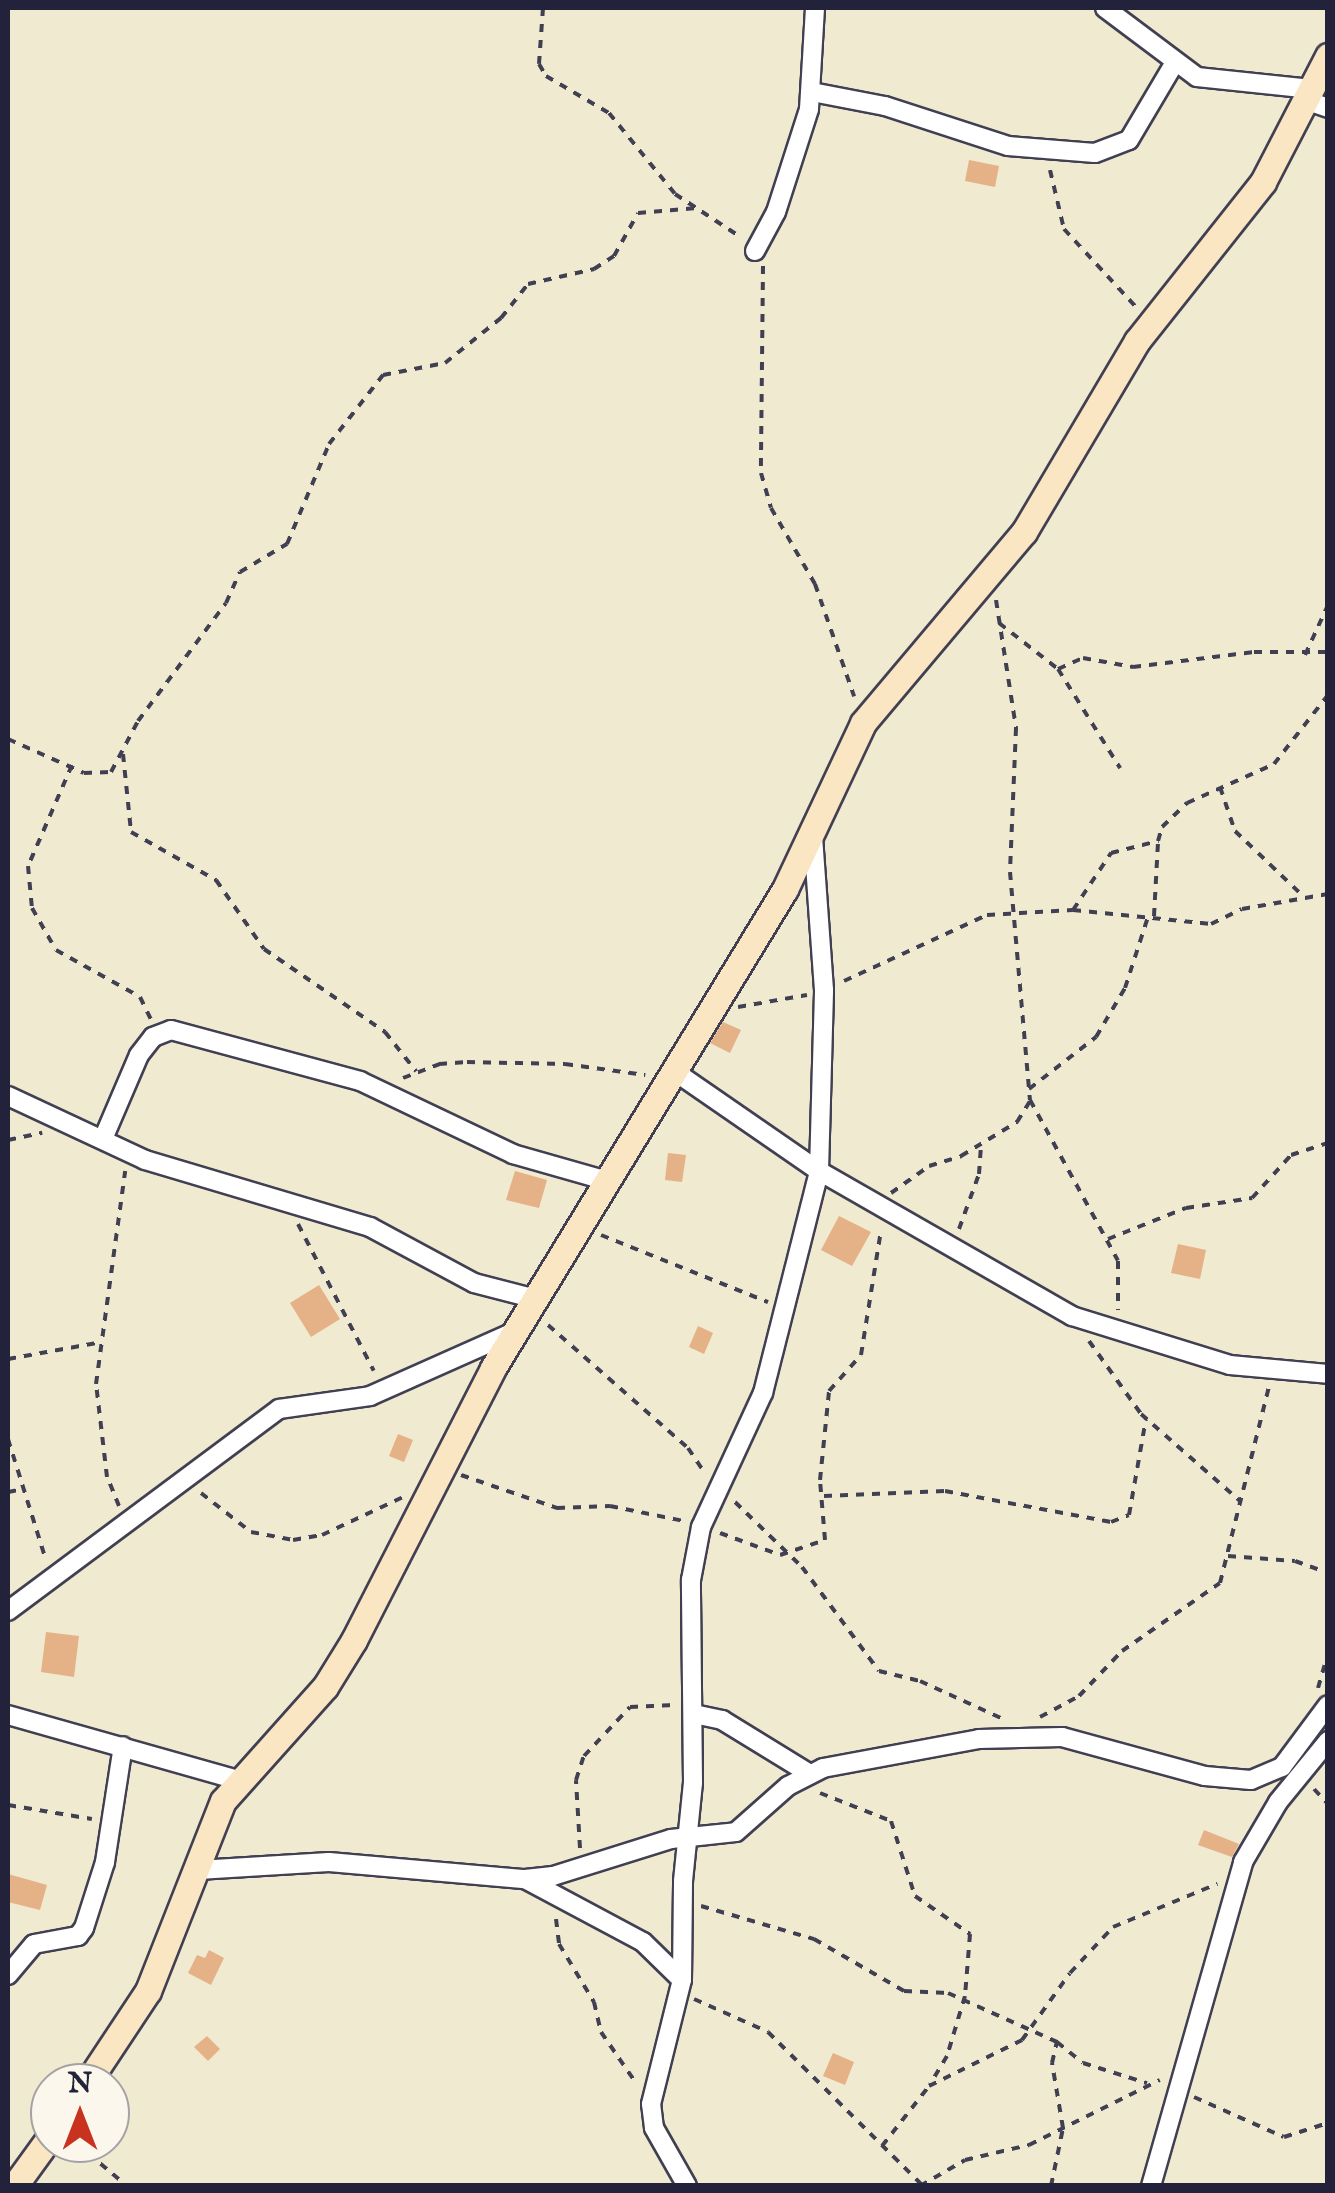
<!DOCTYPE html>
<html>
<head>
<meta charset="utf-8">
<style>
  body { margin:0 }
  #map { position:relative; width:1335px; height:2193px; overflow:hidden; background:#f0ead1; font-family:"IM FELL English",serif }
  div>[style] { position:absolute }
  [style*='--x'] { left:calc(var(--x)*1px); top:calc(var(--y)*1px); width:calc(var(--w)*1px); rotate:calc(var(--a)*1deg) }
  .building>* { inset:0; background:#e5b187 }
  .path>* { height:4px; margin-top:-2px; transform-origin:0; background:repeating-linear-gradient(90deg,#414052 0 8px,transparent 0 16px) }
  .roads { filter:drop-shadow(2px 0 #414052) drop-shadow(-2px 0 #414052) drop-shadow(0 2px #414052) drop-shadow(0 -2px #414052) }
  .street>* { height:18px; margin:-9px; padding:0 9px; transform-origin:9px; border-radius:9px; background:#fff }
  .secondary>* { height:25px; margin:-12.5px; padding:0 12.5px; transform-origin:12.5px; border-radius:12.5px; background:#fbe6c3 }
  span { translate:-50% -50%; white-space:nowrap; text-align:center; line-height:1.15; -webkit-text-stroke:8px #fbf7ec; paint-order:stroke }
  .frame { position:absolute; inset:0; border:10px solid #22223b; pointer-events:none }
  .north { position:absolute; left:30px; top:2063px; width:100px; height:100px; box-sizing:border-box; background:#fbf7ec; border:2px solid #a4a2a5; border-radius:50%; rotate:0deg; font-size:28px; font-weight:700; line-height:40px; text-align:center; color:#22223b }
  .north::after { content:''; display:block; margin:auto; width:35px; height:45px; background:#c8321e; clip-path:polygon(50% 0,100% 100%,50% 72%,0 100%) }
</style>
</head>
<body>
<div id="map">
  <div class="building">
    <i style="clip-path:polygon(969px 160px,999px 166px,995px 187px,965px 181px)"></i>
    <i style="clip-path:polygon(723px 1022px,741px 1030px,730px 1053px,710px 1043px)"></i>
    <i style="clip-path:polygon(668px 1153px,686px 1155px,682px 1182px,665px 1180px)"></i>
    <i style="clip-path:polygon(515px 1171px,547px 1180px,539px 1208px,506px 1200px)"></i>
    <i style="clip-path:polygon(839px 1216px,871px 1232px,852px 1266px,821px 1250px)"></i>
    <i style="clip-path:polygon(1178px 1244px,1206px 1250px,1200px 1279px,1171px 1273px)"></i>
    <i style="clip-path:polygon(319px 1285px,340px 1319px,311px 1337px,290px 1303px)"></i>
    <i style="clip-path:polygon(698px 1326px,713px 1333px,704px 1354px,689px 1347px)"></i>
    <i style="clip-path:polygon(398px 1434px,413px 1440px,404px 1462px,389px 1456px)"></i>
    <i style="clip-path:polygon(46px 1632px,79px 1636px,74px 1677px,41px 1672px)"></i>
    <i style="clip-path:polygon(1204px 1830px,1239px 1844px,1232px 1857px,1198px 1845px)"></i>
    <i style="clip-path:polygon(8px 1874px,47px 1885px,40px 1910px,8px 1902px)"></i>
    <i style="clip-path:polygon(209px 1950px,224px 1958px,211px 1985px,188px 1973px,197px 1955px,205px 1958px)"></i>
    <i style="clip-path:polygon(207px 2036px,220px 2049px,208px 2061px,194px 2047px)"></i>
    <i style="clip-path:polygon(833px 2053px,854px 2062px,845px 2085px,823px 2076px)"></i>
  </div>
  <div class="path">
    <i style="--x:543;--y:8;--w:56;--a:94.1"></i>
    <i style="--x:539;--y:64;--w:14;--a:60"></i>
    <i style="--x:546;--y:76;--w:73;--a:30.4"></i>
    <i style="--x:609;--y:113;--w:104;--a:50.8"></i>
    <i style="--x:675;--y:194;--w:77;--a:33.3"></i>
    <i style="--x:1050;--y:170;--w:61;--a:76.7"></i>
    <i style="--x:1064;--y:229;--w:105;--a:47.3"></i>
    <i style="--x:763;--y:266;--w:207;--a:90.6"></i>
    <i style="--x:761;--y:473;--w:36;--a:74"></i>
    <i style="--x:771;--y:508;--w:88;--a:59.9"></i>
    <i style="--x:815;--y:584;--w:119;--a:70.8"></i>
    <i style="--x:996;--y:600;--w:130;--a:81.1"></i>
    <i style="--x:1016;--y:728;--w:144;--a:92.4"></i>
    <i style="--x:1010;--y:872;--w:229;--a:85"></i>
    <i style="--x:1030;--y:1100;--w:183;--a:61.3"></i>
    <i style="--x:1118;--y:1261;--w:49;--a:90"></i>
    <i style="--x:999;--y:623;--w:75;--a:37.9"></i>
    <i style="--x:1058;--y:669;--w:117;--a:57.9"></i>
    <i style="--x:1305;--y:655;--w:55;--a:-65.3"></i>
    <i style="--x:1058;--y:669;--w:27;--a:-24"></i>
    <i style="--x:1083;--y:658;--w:51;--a:10.2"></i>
    <i style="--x:1133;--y:667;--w:122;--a:-7.1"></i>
    <i style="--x:1254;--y:652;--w:74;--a:0"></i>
    <i style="--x:8;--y:739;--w:83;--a:24.1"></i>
    <i style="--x:84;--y:773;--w:27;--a:-2"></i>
    <i style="--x:111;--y:772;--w:58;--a:-62.1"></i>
    <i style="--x:138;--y:721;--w:147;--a:-53.3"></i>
    <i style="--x:226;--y:603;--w:34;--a:-66"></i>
    <i style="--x:240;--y:572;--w:55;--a:-30.8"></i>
    <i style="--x:287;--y:544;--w:108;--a:-67.2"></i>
    <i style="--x:329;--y:444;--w:88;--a:-52"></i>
    <i style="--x:383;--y:375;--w:63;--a:-11"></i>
    <i style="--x:445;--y:363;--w:72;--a:-38.8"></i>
    <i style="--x:501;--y:318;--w:43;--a:-51.5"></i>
    <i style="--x:528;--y:284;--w:68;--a:-12.8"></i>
    <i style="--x:594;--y:269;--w:24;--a:-33"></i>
    <i style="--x:614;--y:256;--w:49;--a:-60.8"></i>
    <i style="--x:638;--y:213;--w:59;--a:-4.8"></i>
    <i style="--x:123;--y:754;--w:78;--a:84.1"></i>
    <i style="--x:131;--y:832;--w:98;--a:29.5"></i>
    <i style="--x:216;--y:880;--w:84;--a:55.2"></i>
    <i style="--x:264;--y:949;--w:147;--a:34.4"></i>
    <i style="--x:385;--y:1032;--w:50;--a:51.5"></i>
    <i style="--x:72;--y:765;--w:110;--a:113.5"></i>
    <i style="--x:28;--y:866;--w:42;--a:84.6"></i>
    <i style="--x:32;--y:908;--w:48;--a:60.3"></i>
    <i style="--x:56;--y:950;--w:96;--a:29.2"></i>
    <i style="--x:140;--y:997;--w:25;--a:64"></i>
    <i style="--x:1220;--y:787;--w:46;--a:71.2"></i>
    <i style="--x:1235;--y:831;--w:91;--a:43.7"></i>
    <i style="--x:1073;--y:910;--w:69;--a:-56.3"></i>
    <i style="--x:1111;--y:853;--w:49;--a:-14.3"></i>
    <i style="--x:1158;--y:841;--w:15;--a:-74"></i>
    <i style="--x:1162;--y:827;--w:35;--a:-44"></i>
    <i style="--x:1187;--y:803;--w:95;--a:-24.1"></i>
    <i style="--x:1274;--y:764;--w:88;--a:-52"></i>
    <i style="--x:1154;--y:916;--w:75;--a:-86.9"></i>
    <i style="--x:844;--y:981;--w:157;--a:-24.8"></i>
    <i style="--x:987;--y:915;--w:86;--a:-3.3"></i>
    <i style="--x:1073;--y:910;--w:139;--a:5.8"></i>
    <i style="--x:1211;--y:924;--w:34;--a:-26"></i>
    <i style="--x:1242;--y:909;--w:87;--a:-9.9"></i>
    <i style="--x:738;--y:1007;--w:70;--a:-9.9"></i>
    <i style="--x:403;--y:1078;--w:39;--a:-21"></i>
    <i style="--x:439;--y:1064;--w:28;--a:-4"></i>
    <i style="--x:467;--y:1062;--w:98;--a:1.2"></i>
    <i style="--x:565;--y:1064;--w:81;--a:7.8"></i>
    <i style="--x:1029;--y:1089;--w:85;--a:-37.8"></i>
    <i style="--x:1096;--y:1037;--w:57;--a:-59.4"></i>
    <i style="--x:1125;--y:988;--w:75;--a:-72.1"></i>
    <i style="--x:8;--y:1140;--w:35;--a:-12"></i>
    <i style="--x:891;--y:1193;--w:47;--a:-35.4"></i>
    <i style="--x:929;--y:1166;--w:34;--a:-17"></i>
    <i style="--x:961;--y:1156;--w:66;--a:-31.3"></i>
    <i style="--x:1017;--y:1122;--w:25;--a:-58"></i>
    <i style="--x:298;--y:1224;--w:165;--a:62.7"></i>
    <i style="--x:959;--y:1229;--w:59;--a:-70"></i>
    <i style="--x:979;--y:1174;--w:31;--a:-86"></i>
    <i style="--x:601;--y:1235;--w:180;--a:21.9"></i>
    <i style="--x:1108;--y:1239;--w:84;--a:-21.7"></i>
    <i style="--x:1186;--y:1208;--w:67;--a:-8.6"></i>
    <i style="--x:1252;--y:1198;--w:58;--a:-47.8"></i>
    <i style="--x:1291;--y:1155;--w:39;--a:-18"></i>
    <i style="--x:548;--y:1325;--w:186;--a:41.3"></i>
    <i style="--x:688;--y:1448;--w:29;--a:56"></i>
    <i style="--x:1089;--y:1341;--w:90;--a:54.5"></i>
    <i style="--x:1141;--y:1414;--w:133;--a:41.3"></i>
    <i style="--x:8;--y:1359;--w:90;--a:-10.2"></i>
    <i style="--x:8;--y:1439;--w:127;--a:72.6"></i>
    <i style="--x:461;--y:1475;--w:102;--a:19"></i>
    <i style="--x:557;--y:1508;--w:53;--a:-2.2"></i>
    <i style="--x:610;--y:1506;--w:76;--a:11.5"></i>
    <i style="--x:8;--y:1492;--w:16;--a:-11"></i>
    <i style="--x:201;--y:1493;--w:63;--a:38"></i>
    <i style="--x:251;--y:1532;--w:43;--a:10.8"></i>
    <i style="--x:293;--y:1540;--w:29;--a:-10"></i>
    <i style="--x:322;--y:1535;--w:89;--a:-25.1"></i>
    <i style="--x:824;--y:1496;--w:121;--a:-2.4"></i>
    <i style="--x:945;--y:1491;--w:169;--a:10.6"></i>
    <i style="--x:1111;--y:1522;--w:19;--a:-21"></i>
    <i style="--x:1129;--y:1515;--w:97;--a:-80"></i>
    <i style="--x:735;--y:1502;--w:93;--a:44.1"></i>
    <i style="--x:802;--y:1567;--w:129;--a:53.5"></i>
    <i style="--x:879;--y:1671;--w:42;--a:13.7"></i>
    <i style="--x:920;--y:1681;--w:89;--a:24.6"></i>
    <i style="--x:119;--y:1506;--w:31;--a:-112"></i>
    <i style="--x:107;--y:1477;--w:94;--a:-96.7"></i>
    <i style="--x:96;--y:1384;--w:215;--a:-82.2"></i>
    <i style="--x:720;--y:1533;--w:64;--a:20.1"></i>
    <i style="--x:780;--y:1555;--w:47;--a:-18.4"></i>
    <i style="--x:825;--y:1540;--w:60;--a:-94.8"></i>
    <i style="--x:820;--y:1480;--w:89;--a:-84.2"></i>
    <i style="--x:829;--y:1391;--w:48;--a:-48.4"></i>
    <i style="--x:861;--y:1355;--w:127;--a:-80.9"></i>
    <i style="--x:1228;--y:1556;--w:67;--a:4.3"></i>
    <i style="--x:1295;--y:1561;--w:35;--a:20"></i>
    <i style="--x:1318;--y:1688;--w:37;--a:-74"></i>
    <i style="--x:1040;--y:1717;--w:44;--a:-28.3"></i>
    <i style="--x:1079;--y:1696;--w:62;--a:-46.3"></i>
    <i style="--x:1122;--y:1651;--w:119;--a:-34.8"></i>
    <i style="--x:1220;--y:1583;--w:203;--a:-76"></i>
    <i style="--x:1314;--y:1789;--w:21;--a:47"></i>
    <i style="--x:820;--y:1793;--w:76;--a:21.5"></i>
    <i style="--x:891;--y:1821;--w:79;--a:72.3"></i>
    <i style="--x:915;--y:1896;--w:67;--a:34.6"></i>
    <i style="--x:970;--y:1934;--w:62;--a:94.6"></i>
    <i style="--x:965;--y:1996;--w:63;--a:106.7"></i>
    <i style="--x:947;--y:2056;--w:33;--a:121"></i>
    <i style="--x:8;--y:1805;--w:85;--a:9.5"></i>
    <i style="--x:580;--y:1848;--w:68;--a:-93.4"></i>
    <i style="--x:576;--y:1780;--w:25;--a:-72"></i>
    <i style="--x:584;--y:1756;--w:67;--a:-46.8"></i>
    <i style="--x:630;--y:1707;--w:44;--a:-2.6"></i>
    <i style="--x:701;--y:1906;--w:118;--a:16.3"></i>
    <i style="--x:814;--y:1939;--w:104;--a:30"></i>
    <i style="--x:904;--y:1991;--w:44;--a:2.6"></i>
    <i style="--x:948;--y:1993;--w:120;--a:24.2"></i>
    <i style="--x:1057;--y:2042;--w:33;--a:39"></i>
    <i style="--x:1083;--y:2063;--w:67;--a:17.4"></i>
    <i style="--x:556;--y:1919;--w:25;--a:83"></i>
    <i style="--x:559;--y:1944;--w:68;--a:58.9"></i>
    <i style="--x:594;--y:2002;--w:31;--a:77"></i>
    <i style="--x:601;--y:2032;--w:62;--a:55.5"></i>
    <i style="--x:694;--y:1999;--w:81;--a:24"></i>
    <i style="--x:768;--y:2032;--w:217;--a:44.8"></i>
    <i style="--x:1194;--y:2097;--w:98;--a:24"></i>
    <i style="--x:1284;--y:2137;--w:46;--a:-17.7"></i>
    <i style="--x:76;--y:2143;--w:67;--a:40.1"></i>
    <i style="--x:882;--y:2146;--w:76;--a:-51.9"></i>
    <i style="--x:929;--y:2086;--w:104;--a:-26.3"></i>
    <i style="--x:1022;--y:2040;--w:82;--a:-54.4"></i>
    <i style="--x:1070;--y:1973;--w:63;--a:-46.9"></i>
    <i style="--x:1113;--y:1927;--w:113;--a:-22.5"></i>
    <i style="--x:920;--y:2186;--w:52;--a:-30"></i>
    <i style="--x:965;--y:2160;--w:66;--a:-13.2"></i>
    <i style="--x:1029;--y:2145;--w:146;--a:-26.4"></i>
    <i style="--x:1051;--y:2186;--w:59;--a:-78.3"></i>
    <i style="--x:1063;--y:2128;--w:66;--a:-99.6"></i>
    <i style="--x:1052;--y:2063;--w:22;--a:-77"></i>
  </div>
  <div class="roads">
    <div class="street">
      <i style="--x:1105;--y:8;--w:115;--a:36.9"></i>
      <i style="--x:1197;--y:77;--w:115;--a:6"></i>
      <i style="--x:812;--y:92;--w:74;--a:10.9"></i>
      <i style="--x:885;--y:106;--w:129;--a:18"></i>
      <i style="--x:1008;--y:146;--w:87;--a:4.6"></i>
      <i style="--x:1095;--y:153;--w:36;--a:-21"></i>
      <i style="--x:1129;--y:140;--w:88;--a:-59.4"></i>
      <i style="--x:1305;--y:100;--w:24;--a:19"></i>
      <i style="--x:755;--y:251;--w:44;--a:-61.7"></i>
      <i style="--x:776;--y:212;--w:108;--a:-72.2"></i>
      <i style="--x:809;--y:109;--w:101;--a:-86.6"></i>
      <i style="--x:674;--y:1071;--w:176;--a:34.6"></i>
      <i style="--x:819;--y:1171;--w:292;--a:29.8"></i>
      <i style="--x:1072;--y:1316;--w:165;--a:17.2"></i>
      <i style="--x:1230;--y:1365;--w:98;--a:5.2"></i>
      <i style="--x:8;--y:1096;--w:151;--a:25"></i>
      <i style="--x:145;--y:1160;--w:235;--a:16.6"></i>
      <i style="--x:370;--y:1227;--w:118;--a:28.3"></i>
      <i style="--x:474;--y:1283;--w:64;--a:14.5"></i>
      <i style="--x:103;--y:1139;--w:91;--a:-66.8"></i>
      <i style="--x:139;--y:1055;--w:23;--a:-52"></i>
      <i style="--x:153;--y:1037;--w:19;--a:-21"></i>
      <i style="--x:171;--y:1030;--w:196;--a:15.1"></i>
      <i style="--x:360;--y:1081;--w:170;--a:25.5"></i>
      <i style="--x:513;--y:1154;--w:99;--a:15.9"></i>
      <i style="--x:8;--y:1611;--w:338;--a:-36.7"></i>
      <i style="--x:279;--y:1409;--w:92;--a:-8.1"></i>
      <i style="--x:370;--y:1396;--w:158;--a:-24"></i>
      <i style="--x:694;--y:1714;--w:29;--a:12"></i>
      <i style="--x:722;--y:1720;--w:103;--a:31.5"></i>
      <i style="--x:8;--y:1715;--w:239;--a:15.8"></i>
      <i style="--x:198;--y:1870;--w:131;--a:-3.5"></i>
      <i style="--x:329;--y:1862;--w:197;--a:5"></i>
      <i style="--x:525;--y:1879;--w:28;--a:-6"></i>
      <i style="--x:553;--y:1876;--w:124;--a:-17.4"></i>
      <i style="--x:671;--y:1839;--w:65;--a:-6.1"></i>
      <i style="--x:736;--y:1832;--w:69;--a:-41.5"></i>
      <i style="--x:788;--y:1786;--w:39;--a:-27"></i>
      <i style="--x:823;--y:1768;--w:159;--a:-10.5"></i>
      <i style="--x:979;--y:1739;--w:83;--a:-1.4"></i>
      <i style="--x:1062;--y:1737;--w:148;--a:15.3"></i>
      <i style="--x:1205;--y:1776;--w:46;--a:5"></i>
      <i style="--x:1251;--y:1780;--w:34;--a:-23"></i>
      <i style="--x:1282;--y:1767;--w:77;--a:-53.4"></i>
      <i style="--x:525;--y:1879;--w:134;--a:28.1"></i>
      <i style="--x:643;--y:1942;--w:54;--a:44.3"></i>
      <i style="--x:8;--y:1975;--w:40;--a:-50"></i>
      <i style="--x:34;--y:1944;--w:45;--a:-10.3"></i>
      <i style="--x:78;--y:1936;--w:10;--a:-53"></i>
      <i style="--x:84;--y:1928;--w:69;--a:-72.3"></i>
      <i style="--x:105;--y:1862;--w:117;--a:-81.2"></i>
      <i style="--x:687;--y:2186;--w:67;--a:-119.6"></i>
      <i style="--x:654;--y:2128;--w:24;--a:-97"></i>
      <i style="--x:651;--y:2104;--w:128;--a:-76"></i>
      <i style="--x:682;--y:1980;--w:99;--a:-89.4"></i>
      <i style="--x:683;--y:1881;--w:99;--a:-84.2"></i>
      <i style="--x:693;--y:1783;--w:203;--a:-90.6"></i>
      <i style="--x:691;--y:1580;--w:54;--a:-79.3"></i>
      <i style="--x:701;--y:1527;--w:148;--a:-65.2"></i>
      <i style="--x:763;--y:1393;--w:229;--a:-75.8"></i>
      <i style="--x:819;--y:1171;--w:181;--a:-88.4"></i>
      <i style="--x:824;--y:990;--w:154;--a:-94.1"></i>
      <i style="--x:1151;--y:2186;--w:337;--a:-74.1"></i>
      <i style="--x:1243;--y:1862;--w:69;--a:-59.7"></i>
      <i style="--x:1278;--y:1802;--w:79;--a:-50.7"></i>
    </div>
    <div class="secondary">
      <i style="--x:87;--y:2083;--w:110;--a:-56.5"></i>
      <i style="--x:148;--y:1991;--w:204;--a:-68.5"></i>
      <i style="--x:223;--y:1801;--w:153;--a:-48.2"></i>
      <i style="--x:325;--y:1687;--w:55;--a:-58.3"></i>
      <i style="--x:354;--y:1640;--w:305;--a:-62.9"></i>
      <i style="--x:493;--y:1368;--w:561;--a:-58.63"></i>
      <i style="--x:785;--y:889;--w:183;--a:-64.8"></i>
      <i style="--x:863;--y:723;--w:250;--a:-49.9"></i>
      <i style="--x:1024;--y:532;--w:222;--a:-59.4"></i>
      <i style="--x:1137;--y:341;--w:203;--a:-51.6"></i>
      <i style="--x:1263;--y:182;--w:142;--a:-62.7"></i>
      <i style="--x:18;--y:2181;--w:54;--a:-54"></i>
    </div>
  </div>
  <div class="frame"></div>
  <div class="north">N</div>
</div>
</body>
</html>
